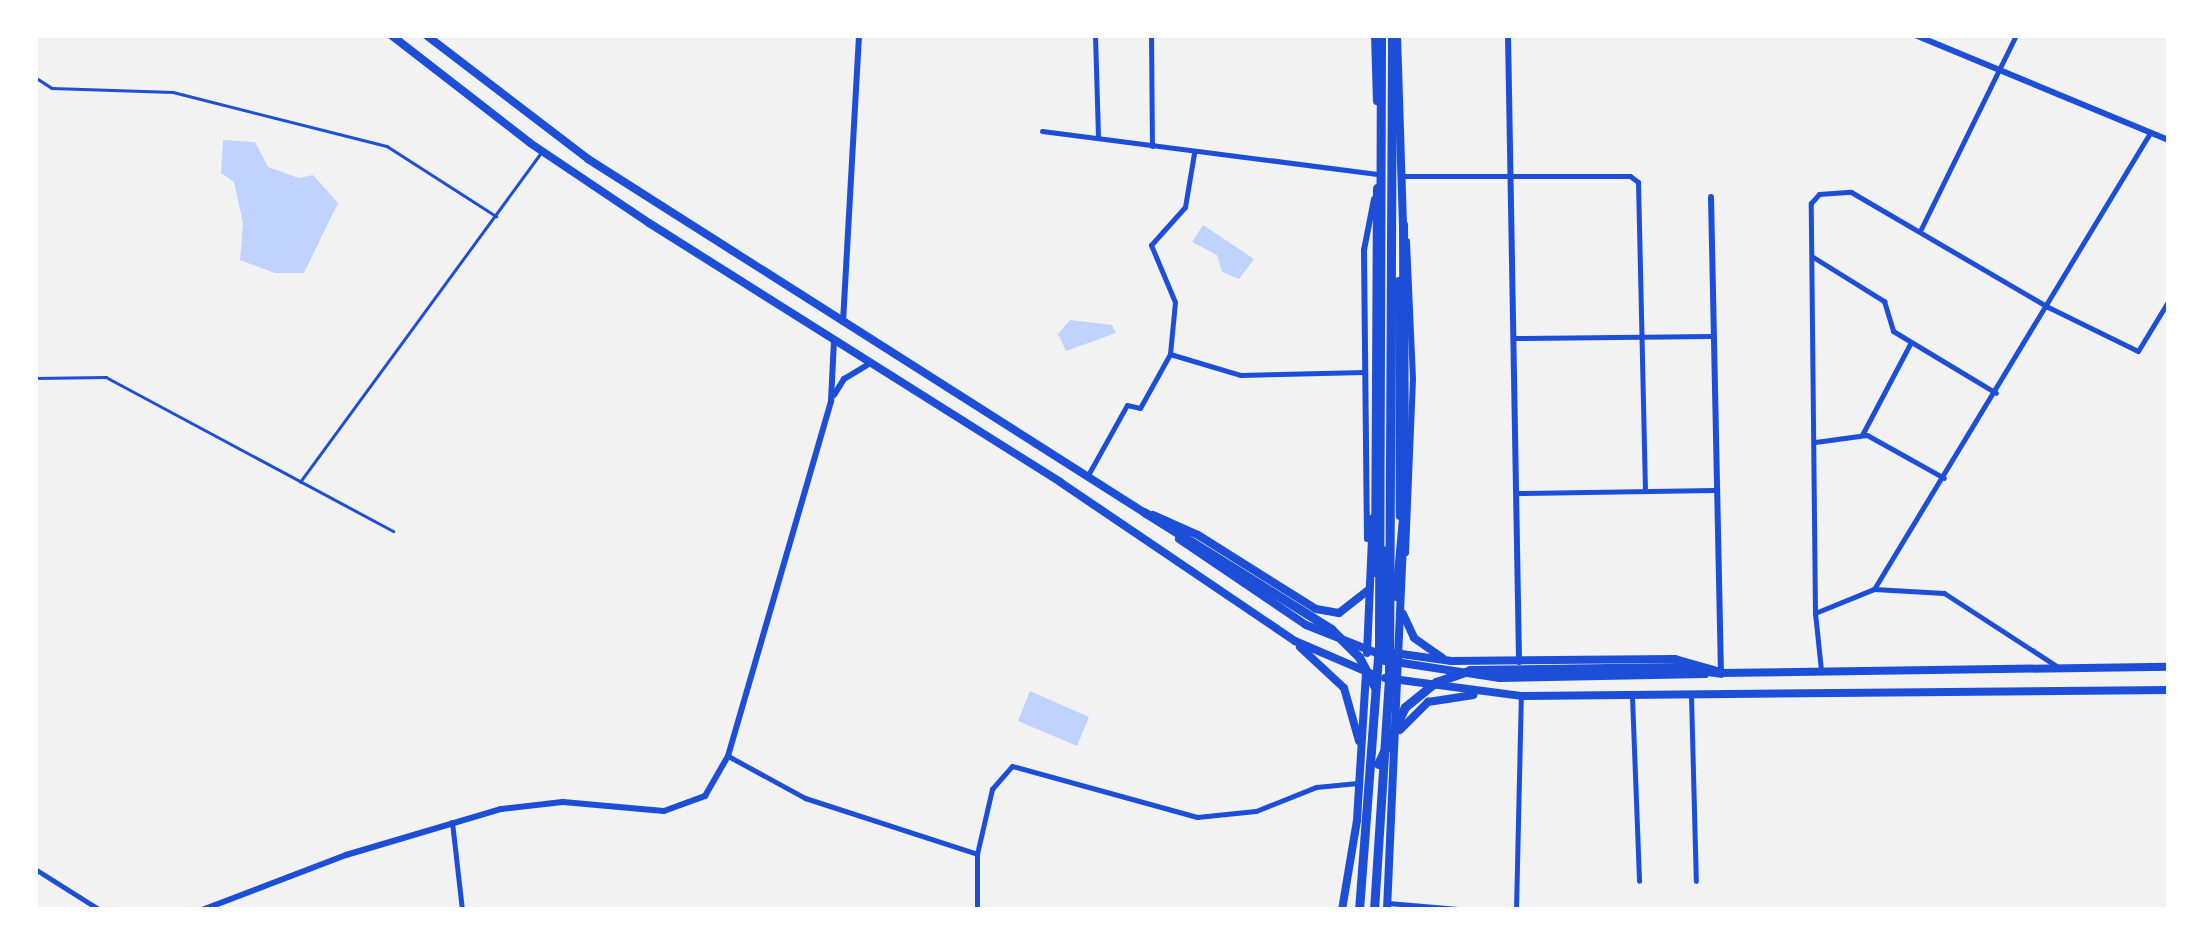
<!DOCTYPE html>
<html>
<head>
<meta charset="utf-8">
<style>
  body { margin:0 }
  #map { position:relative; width:2204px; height:945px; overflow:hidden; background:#f2f2f2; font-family:Quicksand,sans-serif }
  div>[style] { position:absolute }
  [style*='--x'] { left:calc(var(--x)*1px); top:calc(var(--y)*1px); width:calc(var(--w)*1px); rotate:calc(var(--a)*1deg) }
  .water>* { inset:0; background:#bfd3fe }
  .service>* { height:2.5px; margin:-1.25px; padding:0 1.25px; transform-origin:1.25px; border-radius:1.25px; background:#1d4ed8 }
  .minor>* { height:5px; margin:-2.5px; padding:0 2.5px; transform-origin:2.5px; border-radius:2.5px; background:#1d4ed8 }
  .tertiary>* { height:6px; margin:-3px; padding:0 3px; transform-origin:3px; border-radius:3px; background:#1d4ed8 }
  .secondary>* { height:8px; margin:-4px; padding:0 4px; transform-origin:4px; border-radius:4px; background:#1d4ed8 }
  .primary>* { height:8px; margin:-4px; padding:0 4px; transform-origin:4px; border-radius:4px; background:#1d4ed8 }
  .trunk>* { height:9px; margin:-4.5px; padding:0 4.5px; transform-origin:4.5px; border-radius:4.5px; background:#1d4ed8 }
  span { translate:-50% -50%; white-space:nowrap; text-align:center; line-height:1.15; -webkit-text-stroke:10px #fff; paint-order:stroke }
  .frame { position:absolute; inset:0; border:38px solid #fff; pointer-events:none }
</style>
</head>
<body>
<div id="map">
  <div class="water">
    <i style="clip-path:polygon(223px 140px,255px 142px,268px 167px,299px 178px,313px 175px,338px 203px,304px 273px,275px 273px,240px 260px,243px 223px,234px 182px,221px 173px)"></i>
    <i style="clip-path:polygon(1203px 225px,1254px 259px,1239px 279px,1222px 272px,1217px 255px,1192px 242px)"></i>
    <i style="clip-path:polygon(1070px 320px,1112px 325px,1116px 333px,1066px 351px,1058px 334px)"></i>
    <i style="clip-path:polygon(1030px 691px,1089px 717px,1077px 746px,1018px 721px)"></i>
  </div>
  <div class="service">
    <i style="--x:35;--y:77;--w:20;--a:33"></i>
    <i style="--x:52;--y:88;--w:121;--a:1.9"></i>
    <i style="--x:173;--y:92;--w:221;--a:14.2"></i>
    <i style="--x:387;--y:146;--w:130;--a:32.7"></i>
    <i style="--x:35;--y:378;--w:71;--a:-0.8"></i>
    <i style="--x:106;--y:377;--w:326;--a:28.2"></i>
    <i style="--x:300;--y:482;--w:408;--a:-53.8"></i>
  </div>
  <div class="minor">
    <i style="--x:1095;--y:35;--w:102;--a:88.3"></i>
    <i style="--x:1151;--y:35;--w:111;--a:89.5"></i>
    <i style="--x:1042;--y:131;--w:338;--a:7.3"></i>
    <i style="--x:1402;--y:176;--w:228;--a:0"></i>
    <i style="--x:1630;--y:176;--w:10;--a:37"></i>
    <i style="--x:1638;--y:182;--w:309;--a:88.7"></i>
    <i style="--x:1920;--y:231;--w:218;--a:-63.9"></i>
    <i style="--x:1813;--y:257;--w:84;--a:31.8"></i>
    <i style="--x:1884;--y:301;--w:31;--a:73"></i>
    <i style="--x:1893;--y:331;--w:120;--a:31"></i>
    <i style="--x:1515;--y:338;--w:196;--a:-0.6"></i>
    <i style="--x:1170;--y:354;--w:52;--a:-84.5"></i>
    <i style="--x:1175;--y:302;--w:62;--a:-112.8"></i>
    <i style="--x:1151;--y:245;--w:51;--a:-48.2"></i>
    <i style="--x:1185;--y:207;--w:55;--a:-80.5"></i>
    <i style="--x:1862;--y:435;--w:105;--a:-62.2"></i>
    <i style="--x:1815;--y:442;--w:52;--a:-7.7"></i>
    <i style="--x:1867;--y:435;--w:88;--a:29.2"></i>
    <i style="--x:1088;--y:475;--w:80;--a:-60.9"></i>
    <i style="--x:1127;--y:405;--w:13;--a:13"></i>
    <i style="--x:1140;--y:408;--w:62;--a:-60.9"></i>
    <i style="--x:1170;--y:354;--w:73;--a:16.7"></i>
    <i style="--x:1240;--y:375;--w:124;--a:-1.4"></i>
    <i style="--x:1518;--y:493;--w:196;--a:-0.9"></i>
    <i style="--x:1874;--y:589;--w:533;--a:-58.82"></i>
    <i style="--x:1815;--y:613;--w:64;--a:-22.1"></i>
    <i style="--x:1874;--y:589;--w:70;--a:3.3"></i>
    <i style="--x:1944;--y:593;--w:136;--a:33"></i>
    <i style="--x:1821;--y:670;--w:57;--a:-96"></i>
    <i style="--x:1815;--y:613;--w:410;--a:-90.6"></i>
    <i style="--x:1811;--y:203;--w:12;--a:-48"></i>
    <i style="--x:1819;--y:194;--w:32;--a:-4"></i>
    <i style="--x:1851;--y:192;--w:228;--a:30.3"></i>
    <i style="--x:2048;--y:307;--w:100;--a:26.1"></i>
    <i style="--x:2138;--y:351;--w:60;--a:-58.7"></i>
    <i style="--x:1691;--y:696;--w:185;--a:88.5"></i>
    <i style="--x:1632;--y:697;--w:184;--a:87.8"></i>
    <i style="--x:728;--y:756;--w:88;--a:28.6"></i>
    <i style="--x:805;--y:798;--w:181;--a:18"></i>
    <i style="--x:977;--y:854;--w:67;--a:-77"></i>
    <i style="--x:992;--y:789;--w:30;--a:-49"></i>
    <i style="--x:1012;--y:766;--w:192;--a:15.4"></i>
    <i style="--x:1197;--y:817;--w:59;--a:-5.8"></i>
    <i style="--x:1256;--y:811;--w:65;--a:-21.8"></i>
    <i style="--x:1316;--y:787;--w:42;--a:-5.4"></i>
    <i style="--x:452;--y:822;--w:89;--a:83.5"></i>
    <i style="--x:977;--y:854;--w:56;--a:90"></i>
    <i style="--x:35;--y:869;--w:77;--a:32.2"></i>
    <i style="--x:1388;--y:903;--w:82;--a:4.9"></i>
    <i style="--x:1516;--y:910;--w:214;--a:-88.7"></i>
  </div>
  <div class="tertiary">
    <i style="--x:1508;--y:35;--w:627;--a:88.99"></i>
    <i style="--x:1915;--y:35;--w:275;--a:22.5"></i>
    <i style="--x:1711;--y:197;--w:476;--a:88.8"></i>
    <i style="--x:843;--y:322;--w:287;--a:-86.8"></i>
    <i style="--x:834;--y:395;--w:19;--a:-58"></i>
    <i style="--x:844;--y:379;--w:31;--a:-31"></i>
    <i style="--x:1367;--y:539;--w:289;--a:-90.6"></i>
    <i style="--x:1364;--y:250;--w:52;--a:-78.9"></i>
    <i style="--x:1406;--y:553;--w:174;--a:-87.7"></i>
    <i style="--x:1413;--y:379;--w:138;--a:-92.5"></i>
    <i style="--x:202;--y:910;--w:154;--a:-20.9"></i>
    <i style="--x:346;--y:855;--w:162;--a:-16.5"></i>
    <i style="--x:501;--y:809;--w:62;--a:-6.4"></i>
    <i style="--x:563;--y:802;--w:101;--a:5.1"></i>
    <i style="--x:664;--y:811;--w:44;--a:-20.1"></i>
    <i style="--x:705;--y:796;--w:46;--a:-60.1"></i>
    <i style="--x:728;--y:756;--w:370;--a:-73.8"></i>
    <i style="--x:831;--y:401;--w:61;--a:-87.2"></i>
  </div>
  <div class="secondary">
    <i style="--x:1403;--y:614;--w:26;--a:65"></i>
    <i style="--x:1414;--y:638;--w:35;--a:35"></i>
    <i style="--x:1394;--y:653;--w:58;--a:8"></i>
    <i style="--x:1451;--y:661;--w:224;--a:-0.5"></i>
    <i style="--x:1675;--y:659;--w:44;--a:15.9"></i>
  </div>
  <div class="primary">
    <i style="--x:391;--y:35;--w:176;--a:37.8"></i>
    <i style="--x:530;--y:143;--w:143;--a:33.9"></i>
    <i style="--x:649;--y:223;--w:486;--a:32.2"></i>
    <i style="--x:1060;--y:482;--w:284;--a:34.1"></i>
    <i style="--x:1295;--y:641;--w:84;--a:23.2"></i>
    <i style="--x:426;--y:35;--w:204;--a:37.4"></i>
    <i style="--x:588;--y:159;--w:664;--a:32.44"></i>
    <i style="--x:1375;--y:35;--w:66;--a:88.3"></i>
    <i style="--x:1397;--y:35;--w:192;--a:88.2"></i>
    <i style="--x:1399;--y:281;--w:235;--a:89.8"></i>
    <i style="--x:1153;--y:515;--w:49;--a:24"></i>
    <i style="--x:1198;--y:535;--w:139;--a:32.1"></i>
    <i style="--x:1316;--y:609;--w:23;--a:10"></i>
    <i style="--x:1339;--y:613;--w:37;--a:-38"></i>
    <i style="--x:1179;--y:539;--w:153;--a:34.1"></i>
    <i style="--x:1306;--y:625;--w:103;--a:21.6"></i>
    <i style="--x:1402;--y:663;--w:99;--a:8.7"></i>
    <i style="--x:1500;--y:678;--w:205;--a:-1.1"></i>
    <i style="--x:1383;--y:550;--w:111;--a:89"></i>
    <i style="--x:1300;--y:647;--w:60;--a:43"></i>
    <i style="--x:1344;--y:688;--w:55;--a:74.2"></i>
    <i style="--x:1367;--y:653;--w:135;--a:-87.5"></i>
    <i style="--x:1719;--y:673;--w:450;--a:-0.8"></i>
    <i style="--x:1385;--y:678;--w:137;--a:7.5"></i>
    <i style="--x:1521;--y:696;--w:648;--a:-0.53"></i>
    <i style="--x:1400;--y:730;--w:40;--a:-45"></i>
    <i style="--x:1428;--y:702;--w:46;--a:-8.8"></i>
    <i style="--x:1342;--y:910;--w:91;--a:-80.5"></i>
    <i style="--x:1357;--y:820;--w:148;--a:-86.5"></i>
    <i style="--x:1387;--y:910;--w:360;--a:-87.5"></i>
  </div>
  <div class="trunk">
    <i style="--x:1144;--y:512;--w:221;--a:32"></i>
    <i style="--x:1331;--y:629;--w:40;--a:45"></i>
    <i style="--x:1359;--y:657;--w:34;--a:62"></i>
    <i style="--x:1375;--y:572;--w:384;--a:-89.7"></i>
    <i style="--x:1396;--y:596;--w:90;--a:-84.9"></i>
    <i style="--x:1404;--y:506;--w:282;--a:-90.2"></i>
    <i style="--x:1378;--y:764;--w:63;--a:-64.7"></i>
    <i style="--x:1405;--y:707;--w:40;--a:-39"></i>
    <i style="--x:1436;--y:682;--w:36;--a:-19"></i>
    <i style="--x:1470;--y:670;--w:208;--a:-0.8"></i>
    <i style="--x:1678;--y:667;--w:43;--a:7.9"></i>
    <i style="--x:1359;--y:910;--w:266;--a:-85.7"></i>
    <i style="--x:1379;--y:645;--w:610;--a:-89.81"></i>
    <i style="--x:1374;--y:910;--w:232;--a:-86.3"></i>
    <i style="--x:1389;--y:678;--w:643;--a:-89.73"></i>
  </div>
  <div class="frame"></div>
</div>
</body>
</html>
